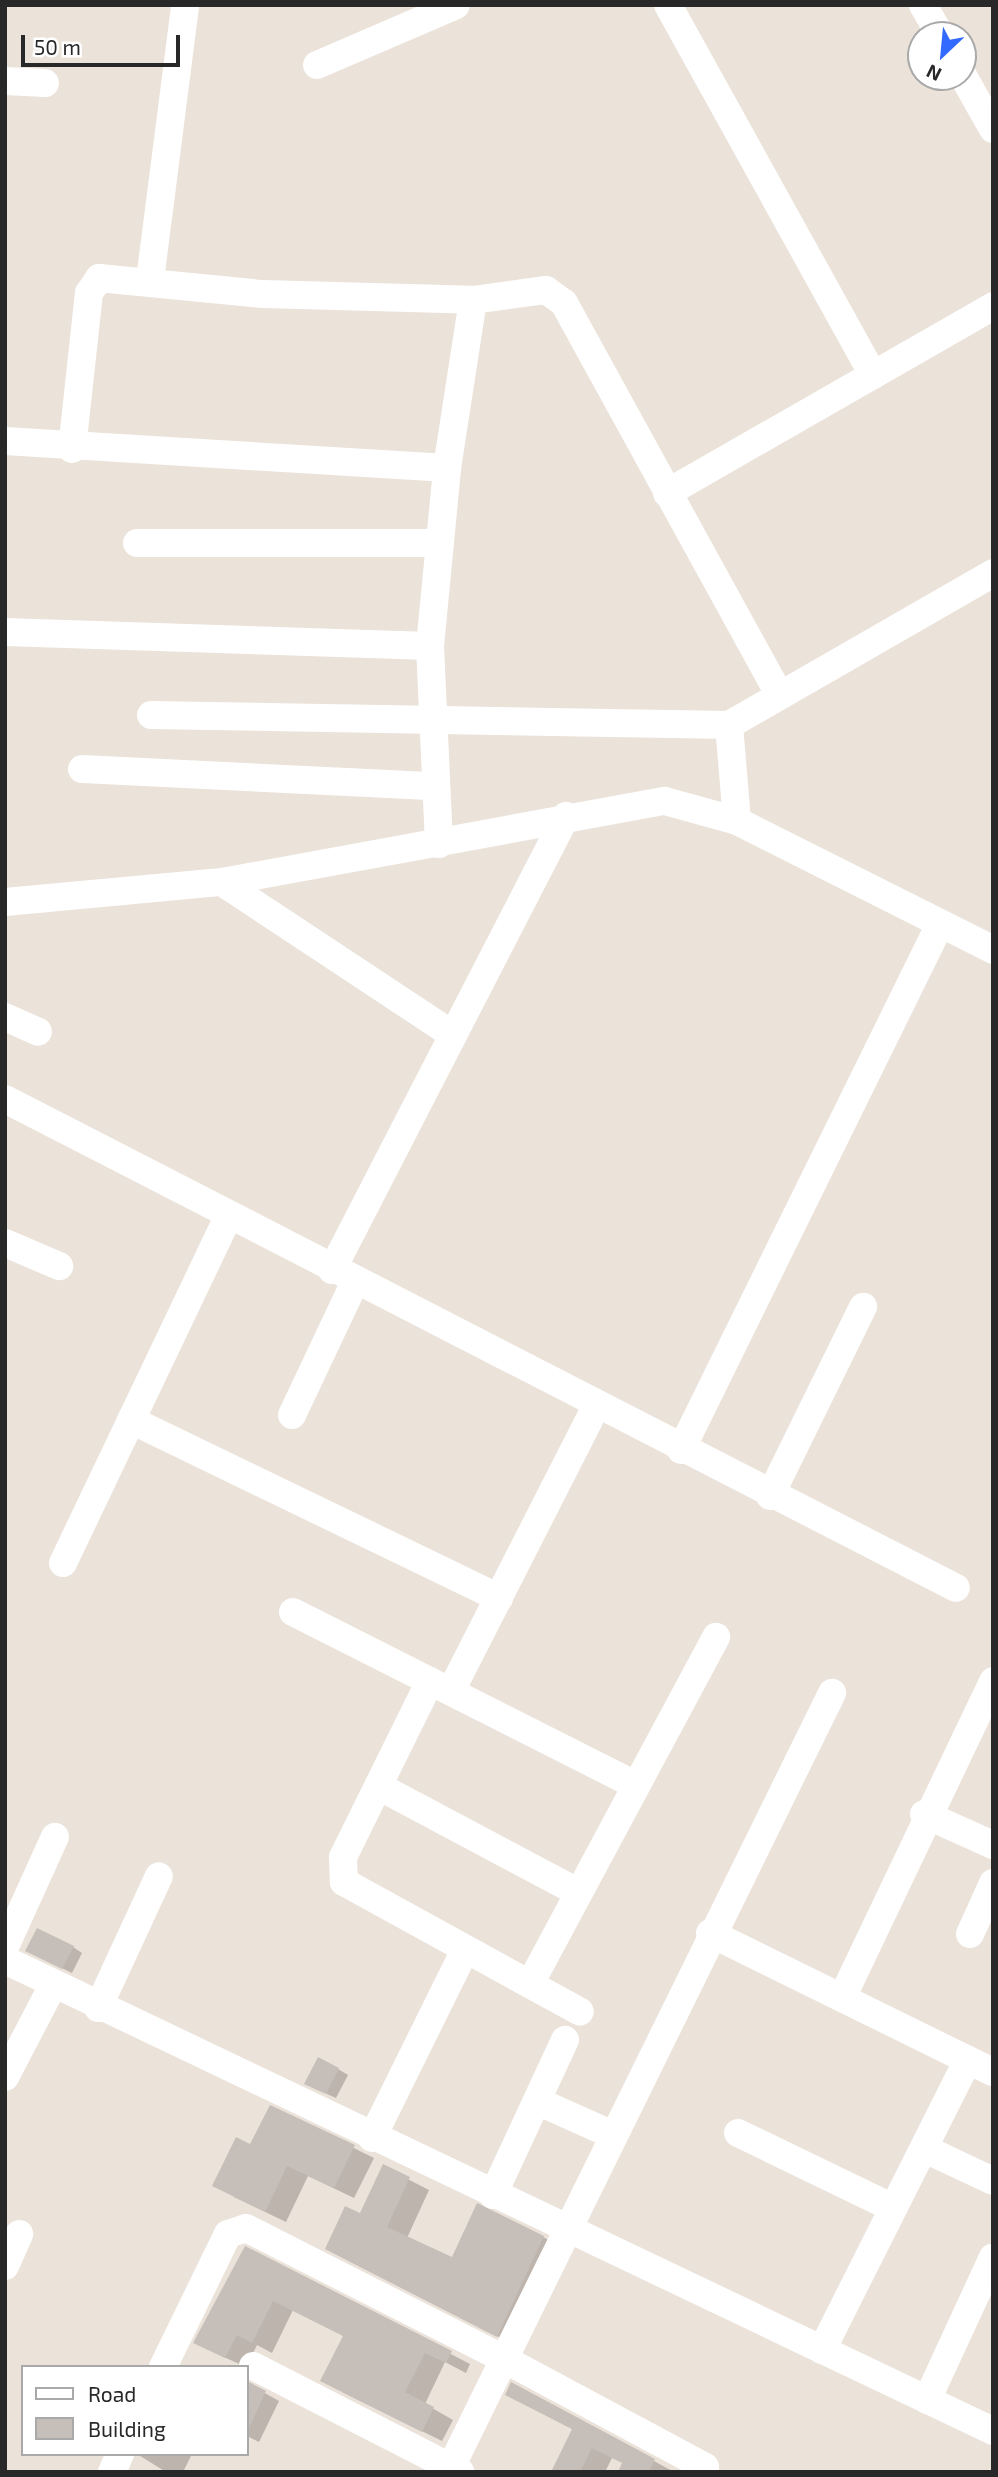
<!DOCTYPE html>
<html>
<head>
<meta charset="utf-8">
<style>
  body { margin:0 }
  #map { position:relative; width:998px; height:2477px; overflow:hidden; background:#ebe2d9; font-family:"Exo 2",sans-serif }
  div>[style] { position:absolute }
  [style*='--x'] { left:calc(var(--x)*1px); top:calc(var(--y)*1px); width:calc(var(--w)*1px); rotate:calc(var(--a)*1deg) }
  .shadow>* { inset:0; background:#0003 }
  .building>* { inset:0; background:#c6bfb9 }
  .minor>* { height:28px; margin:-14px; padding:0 14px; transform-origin:14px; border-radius:14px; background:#fff }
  span { translate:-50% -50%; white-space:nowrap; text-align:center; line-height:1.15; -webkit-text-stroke:5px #fff; paint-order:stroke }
  .frame { position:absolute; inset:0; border:7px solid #282828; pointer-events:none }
  .legend { position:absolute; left:21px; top:2365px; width:228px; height:91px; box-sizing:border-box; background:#fff; border:2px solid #a9a9a9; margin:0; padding:9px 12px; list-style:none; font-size:21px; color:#282828 }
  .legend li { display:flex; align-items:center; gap:14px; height:35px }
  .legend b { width:35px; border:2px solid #a9a9a9 }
  .north { position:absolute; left:907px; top:21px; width:70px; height:70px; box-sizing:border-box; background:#fff; border:2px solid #a9a9a9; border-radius:50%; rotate:206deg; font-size:19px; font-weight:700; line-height:28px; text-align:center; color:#282828 }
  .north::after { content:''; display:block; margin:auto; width:24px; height:32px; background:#3269ff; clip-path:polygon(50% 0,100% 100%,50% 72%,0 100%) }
  .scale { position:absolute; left:21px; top:35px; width:159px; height:32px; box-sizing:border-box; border:4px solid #282828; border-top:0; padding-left:9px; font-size:21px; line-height:24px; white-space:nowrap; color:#282828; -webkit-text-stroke:5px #fff; paint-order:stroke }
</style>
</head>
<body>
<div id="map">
  <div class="shadow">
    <i style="clip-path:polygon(73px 1947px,82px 1953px,72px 1973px,37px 1956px)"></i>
    <i style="clip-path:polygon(338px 2069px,348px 2075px,336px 2098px,316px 2089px)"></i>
    <i style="clip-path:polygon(270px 2107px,374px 2158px,354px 2198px,308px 2176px,286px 2222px,234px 2197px)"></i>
    <i style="clip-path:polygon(384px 2167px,429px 2190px,407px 2238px,452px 2260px,543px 2237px,563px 2248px,517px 2346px,347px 2260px)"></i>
    <i style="clip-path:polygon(245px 2248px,470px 2364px,466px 2373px,445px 2362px,425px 2404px,453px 2420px,442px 2441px,342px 2392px,345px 2336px,293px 2310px,272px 2353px,257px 2345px,246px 2367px,215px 2353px)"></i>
    <i style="clip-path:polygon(247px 2383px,279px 2401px,259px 2442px,247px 2436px)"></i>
    <i style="clip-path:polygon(512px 2384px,654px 2461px,674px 2472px,620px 2472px,624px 2463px,612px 2458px,605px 2472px,553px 2472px,574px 2430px,507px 2395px)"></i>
    <i style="clip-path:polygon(137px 2454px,192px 2454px,183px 2472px,166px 2472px)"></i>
  </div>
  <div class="building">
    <i style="clip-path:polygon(37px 1928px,74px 1946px,62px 1969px,25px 1951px)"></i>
    <i style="clip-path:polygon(318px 2057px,339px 2068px,326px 2094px,304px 2084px)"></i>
    <i style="clip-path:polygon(270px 2105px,355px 2145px,334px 2188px,287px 2166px,265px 2212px,212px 2186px,236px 2137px,250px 2144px)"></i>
    <i style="clip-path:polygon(383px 2164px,410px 2177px,387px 2227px,452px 2257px,477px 2203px,544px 2236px,497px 2337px,325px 2249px,345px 2206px,360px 2213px)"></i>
    <i style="clip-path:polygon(245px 2246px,452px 2351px,446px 2363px,425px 2353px,405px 2392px,434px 2407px,422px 2432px,320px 2381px,343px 2336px,273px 2301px,252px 2343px,237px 2335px,225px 2358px,193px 2343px)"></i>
    <i style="clip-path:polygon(247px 2381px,266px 2391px,247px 2432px)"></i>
    <i style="clip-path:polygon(511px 2382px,655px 2459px,649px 2472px,618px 2472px,622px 2463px,592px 2448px,580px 2472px,551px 2472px,572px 2429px,505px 2395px)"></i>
  </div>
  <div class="minor">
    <i style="--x:668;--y:5;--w:423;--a:61"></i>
    <i style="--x:923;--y:5;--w:34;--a:60"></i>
    <i style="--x:317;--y:65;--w:151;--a:-23.3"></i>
    <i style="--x:963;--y:76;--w:61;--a:60.5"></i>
    <i style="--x:5;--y:81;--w:40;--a:2.9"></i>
    <i style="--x:150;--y:280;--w:277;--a:-82.7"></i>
    <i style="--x:5;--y:441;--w:443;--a:3.5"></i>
    <i style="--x:72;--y:449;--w:157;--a:-83.8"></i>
    <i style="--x:89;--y:293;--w:18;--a:-56"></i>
    <i style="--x:99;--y:278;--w:165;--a:5.6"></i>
    <i style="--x:263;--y:294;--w:210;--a:1.6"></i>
    <i style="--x:473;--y:300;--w:74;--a:-7.8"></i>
    <i style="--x:546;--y:290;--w:22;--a:36"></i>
    <i style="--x:564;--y:303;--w:448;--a:61.2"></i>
    <i style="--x:667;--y:493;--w:376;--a:-29.8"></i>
    <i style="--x:137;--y:543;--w:303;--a:0"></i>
    <i style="--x:5;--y:632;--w:425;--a:1.9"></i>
    <i style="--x:151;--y:715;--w:578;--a:0.99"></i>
    <i style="--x:729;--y:725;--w:305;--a:-29.9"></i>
    <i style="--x:729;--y:725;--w:96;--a:85.2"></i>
    <i style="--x:82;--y:769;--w:353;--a:2.8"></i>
    <i style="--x:439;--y:844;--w:198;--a:-92.6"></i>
    <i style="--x:430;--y:646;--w:179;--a:-84.5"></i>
    <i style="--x:447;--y:468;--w:170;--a:-81.2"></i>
    <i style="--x:222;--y:882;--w:277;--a:33.5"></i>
    <i style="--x:5;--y:902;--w:218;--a:-5.3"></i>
    <i style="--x:222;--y:882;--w:450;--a:-10.4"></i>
    <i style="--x:665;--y:801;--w:75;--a:15.5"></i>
    <i style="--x:737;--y:821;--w:287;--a:26.7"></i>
    <i style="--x:5;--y:1017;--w:36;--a:24"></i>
    <i style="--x:5;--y:1099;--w:1069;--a:27.21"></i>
    <i style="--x:5;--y:1243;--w:59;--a:23.1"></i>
    <i style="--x:332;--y:1270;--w:511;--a:-62.73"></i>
    <i style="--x:292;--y:1415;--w:147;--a:-64.7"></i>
    <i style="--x:131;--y:1420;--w:409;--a:25.8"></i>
    <i style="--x:681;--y:1450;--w:586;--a:-63.78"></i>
    <i style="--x:770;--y:1496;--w:211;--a:-63.8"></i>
    <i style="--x:63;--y:1563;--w:383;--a:-64.5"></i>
    <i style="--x:293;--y:1612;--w:384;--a:26.8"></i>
    <i style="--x:430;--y:1681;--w:196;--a:116.3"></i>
    <i style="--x:343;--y:1857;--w:25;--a:88"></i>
    <i style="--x:344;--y:1882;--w:269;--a:28.8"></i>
    <i style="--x:451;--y:1691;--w:320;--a:-63"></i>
    <i style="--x:380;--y:1787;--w:222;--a:28"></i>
    <i style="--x:924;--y:1814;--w:76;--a:24.2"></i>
    <i style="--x:710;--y:1933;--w:315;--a:26.2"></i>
    <i style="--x:970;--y:1934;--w:56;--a:-65.7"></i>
    <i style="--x:5;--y:1947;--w:121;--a:-65.6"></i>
    <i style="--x:5;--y:1960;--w:1095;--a:25.49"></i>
    <i style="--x:530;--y:1984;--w:394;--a:-61.8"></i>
    <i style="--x:842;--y:1998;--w:351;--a:-64.5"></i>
    <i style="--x:98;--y:2008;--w:145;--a:-65.2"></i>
    <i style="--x:5;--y:2077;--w:102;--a:-62.4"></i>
    <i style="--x:537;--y:2101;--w:83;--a:24.1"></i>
    <i style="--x:738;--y:2133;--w:172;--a:25.8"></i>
    <i style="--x:372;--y:2138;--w:210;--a:-63.7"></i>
    <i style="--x:925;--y:2149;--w:75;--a:25.2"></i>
    <i style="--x:493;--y:2195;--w:171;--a:-65.1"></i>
    <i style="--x:5;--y:2266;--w:35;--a:-66"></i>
    <i style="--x:822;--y:2350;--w:325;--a:-63.3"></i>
    <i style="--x:253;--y:2366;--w:233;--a:27.1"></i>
    <i style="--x:163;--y:2367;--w:148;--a:-64"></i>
    <i style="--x:228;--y:2234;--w:19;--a:-18"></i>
    <i style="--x:246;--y:2228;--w:289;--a:26.9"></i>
    <i style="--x:504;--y:2359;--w:228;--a:28.2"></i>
    <i style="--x:705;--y:2467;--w:5;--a:112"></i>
    <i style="--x:927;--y:2400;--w:157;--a:-65.2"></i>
    <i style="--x:451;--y:2467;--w:863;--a:-63.79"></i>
    <i style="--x:112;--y:2472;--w:20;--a:-66"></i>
  </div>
  <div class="frame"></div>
  <ul class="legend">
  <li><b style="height:9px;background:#fff"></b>Road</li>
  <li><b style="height:19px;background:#c6bfb9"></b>Building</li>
  </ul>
  <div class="north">N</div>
  <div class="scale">50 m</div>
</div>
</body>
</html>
